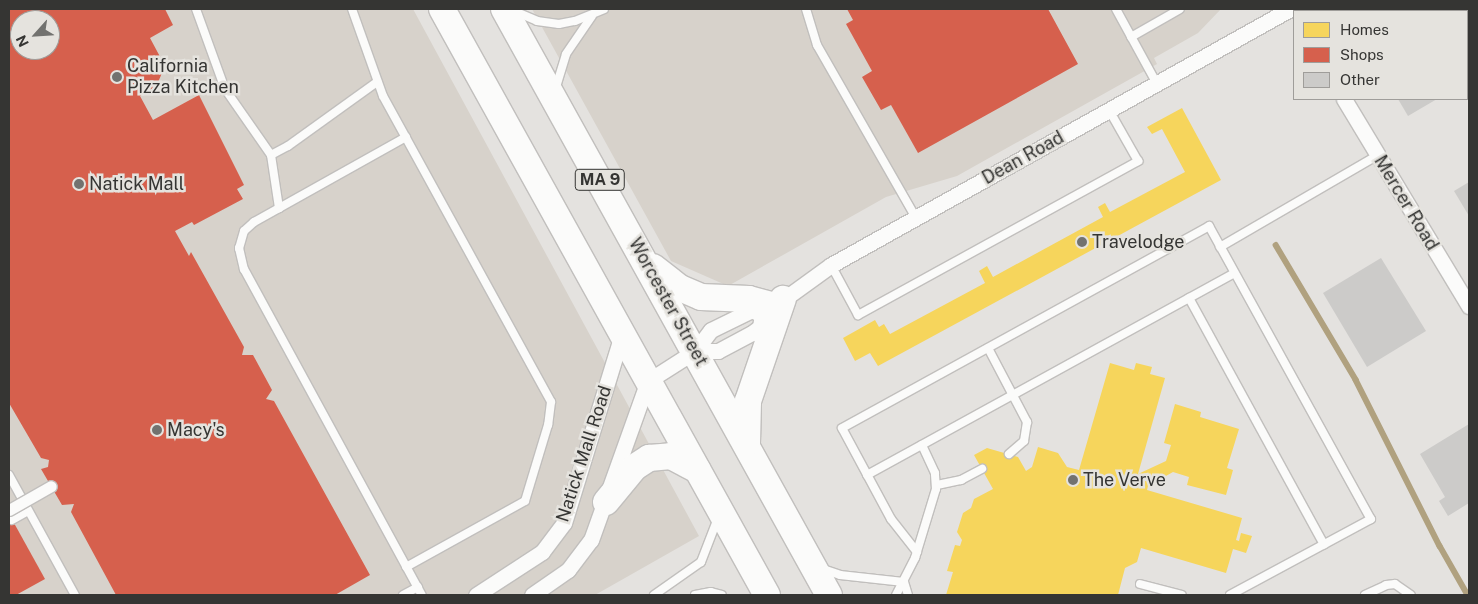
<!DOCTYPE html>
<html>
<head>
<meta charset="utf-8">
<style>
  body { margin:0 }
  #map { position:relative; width:1478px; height:604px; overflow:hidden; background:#e4e2df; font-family:"Public Sans",sans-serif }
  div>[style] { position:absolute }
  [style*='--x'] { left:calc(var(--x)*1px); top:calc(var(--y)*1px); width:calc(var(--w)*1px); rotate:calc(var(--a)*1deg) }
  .built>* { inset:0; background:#d7d2cb }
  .homes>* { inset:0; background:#f6d55c }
  .shops>* { inset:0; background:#d6604d }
  .stream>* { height:5.5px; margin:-2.75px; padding:0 2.75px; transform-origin:2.75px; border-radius:2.75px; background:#b0a17f }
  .building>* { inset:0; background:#cccbc9 }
  .roads { filter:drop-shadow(1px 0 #c1bfbd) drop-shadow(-1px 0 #c1bfbd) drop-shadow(0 1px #c1bfbd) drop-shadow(0 -1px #c1bfbd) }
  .service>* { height:8px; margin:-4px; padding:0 4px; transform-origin:4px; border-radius:4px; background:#fbfbfa }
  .minor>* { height:15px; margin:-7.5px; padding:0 7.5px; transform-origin:7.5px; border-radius:7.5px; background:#fbfbfa }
  .trunk>* { height:26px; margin:-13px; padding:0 13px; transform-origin:13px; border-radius:13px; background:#fbfbfa }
  .bridges { filter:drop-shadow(1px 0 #c1bfbd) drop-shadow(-1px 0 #c1bfbd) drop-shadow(0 1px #c1bfbd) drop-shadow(0 -1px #c1bfbd) }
  .pedestrian-bridge>* { height:11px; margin:-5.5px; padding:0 5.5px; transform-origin:5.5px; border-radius:5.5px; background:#fbfbfa }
  .dots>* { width:14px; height:14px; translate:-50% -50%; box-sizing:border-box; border:2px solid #e5e3de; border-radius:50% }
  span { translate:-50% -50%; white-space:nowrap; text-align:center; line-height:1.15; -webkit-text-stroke:5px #e5e3de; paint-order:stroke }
  .shield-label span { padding:1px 4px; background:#e5e3de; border:1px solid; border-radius:4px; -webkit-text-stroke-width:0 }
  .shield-label { font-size:16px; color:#353533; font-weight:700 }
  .poi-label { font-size:18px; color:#353533 }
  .left { translate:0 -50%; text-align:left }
  .street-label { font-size:18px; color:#353533 }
  .frame { position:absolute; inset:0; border:10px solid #353533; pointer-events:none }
  .legend { position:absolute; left:1293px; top:10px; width:175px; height:90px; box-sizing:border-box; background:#e5e3de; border:1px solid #9f9d9a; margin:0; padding:6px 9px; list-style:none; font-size:15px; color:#353533 }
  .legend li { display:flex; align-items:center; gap:10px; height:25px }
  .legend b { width:25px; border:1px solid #9f9d9a }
  .north { position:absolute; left:10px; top:10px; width:50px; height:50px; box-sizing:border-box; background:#e5e3de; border:1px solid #9f9d9a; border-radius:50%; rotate:244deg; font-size:14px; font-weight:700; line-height:20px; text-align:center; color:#353533 }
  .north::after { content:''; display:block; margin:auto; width:18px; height:22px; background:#72726f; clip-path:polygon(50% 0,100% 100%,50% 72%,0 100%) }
</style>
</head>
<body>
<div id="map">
  <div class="built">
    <i style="clip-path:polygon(evenodd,9px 9px,413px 9px,699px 536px,595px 595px,9px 595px,9px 9px,20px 20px,50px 20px,50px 50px,20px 50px,20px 20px)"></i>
    <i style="clip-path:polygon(532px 9px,1221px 9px,1198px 33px,1154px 58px,1157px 64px,957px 176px,886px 197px,728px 286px,671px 261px)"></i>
  </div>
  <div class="homes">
    <i style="clip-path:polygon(1182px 108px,1221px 180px,878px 366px,870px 353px,855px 361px,843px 338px,875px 320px,879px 327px,884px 324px,890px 334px,985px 283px,979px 271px,987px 266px,993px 277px,1103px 217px,1098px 207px,1105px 203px,1110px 212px,1185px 172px,1162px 129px,1152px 134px,1147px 127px)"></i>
    <i style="clip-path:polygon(1110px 363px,1134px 370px,1136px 363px,1152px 367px,1150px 374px,1165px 378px,1138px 474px,1166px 461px,1171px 445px,1164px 443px,1175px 404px,1201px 412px,1200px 417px,1239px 429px,1227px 468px,1233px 470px,1226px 495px,1187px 485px,1189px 477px,1173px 472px,1148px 486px,1147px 490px,1242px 518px,1236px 540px,1239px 541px,1241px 533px,1252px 536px,1246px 553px,1233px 549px,1226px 573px,1141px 548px,1137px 562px,1125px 568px,1118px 595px,946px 595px,953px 572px,947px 571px,955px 545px,960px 546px,962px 540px,957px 532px,963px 513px,971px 508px,974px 499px,993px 489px,974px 455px,987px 448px,1018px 457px,1026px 471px,1032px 467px,1038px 447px,1058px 453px,1067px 467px,1079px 470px)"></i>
  </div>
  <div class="shops">
    <i style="clip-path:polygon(evenodd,9px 9px,165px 9px,173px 25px,150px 38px,165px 66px,156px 87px,140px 96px,153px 120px,199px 95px,244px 185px,237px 189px,243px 199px,194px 225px,192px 222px,175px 231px,189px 256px,191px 252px,244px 347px,242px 355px,253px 355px,272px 390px,266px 399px,274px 401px,370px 575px,335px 595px,116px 595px,71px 512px,74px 504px,62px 505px,41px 469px,48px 467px,49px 460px,41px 458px,9px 403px,9px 9px,20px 20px,50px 20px,50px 50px,20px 50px,20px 20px)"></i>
    <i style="clip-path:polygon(847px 9px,1048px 9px,1078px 64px,918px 153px,891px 105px,881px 110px,862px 77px,872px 71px,846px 24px,853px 20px)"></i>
    <i style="clip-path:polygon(9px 514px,45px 579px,16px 595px,9px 595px)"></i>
  </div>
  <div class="stream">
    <i style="--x:1276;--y:245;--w:157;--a:59.3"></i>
    <i style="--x:1356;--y:380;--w:186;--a:63.2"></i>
    <i style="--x:1440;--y:546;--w:56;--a:60.3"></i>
  </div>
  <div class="building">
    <i style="clip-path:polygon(1417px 9px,1448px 9px,1450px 11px,1413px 11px)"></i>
    <i style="clip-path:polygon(1467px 40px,1469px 44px,1467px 81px)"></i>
    <i style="clip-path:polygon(1398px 99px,1437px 99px,1408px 116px)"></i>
    <i style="clip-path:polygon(1469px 182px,1469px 216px,1454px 191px)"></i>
    <i style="clip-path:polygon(1381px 258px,1426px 331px,1367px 367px,1323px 293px)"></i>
    <i style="clip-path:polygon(1469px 424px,1469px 503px,1448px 516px,1439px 501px,1445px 497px,1420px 454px)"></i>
  </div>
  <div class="roads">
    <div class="service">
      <i style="--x:196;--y:9;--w:85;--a:70.1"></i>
      <i style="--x:225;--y:89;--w:80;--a:55.1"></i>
      <i style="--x:271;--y:155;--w:54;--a:81.4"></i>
      <i style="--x:352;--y:9;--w:92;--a:70.4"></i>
      <i style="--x:383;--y:96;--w:349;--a:61.2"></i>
      <i style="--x:551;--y:402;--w:23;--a:97"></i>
      <i style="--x:548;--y:425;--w:79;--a:106.8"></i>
      <i style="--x:525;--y:501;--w:136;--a:151"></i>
      <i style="--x:806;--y:9;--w:38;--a:73"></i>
      <i style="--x:817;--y:45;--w:199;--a:60.2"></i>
      <i style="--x:1116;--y:9;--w:85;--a:61.3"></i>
      <i style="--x:514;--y:11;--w:25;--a:23"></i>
      <i style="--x:537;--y:21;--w:22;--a:8"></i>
      <i style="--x:559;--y:24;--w:16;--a:-11"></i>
      <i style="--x:575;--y:21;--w:31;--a:-22"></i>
      <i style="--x:1131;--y:37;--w:56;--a:-29.7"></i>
      <i style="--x:556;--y:87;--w:34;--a:-73"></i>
      <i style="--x:566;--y:54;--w:46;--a:-55.6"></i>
      <i style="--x:406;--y:137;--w:174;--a:150.8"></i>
      <i style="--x:254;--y:222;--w:13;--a:138"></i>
      <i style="--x:244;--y:231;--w:18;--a:106"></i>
      <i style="--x:239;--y:248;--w:22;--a:77"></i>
      <i style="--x:244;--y:269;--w:371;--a:61.4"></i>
      <i style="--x:271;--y:155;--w:19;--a:-28"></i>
      <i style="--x:288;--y:146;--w:110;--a:-35.7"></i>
      <i style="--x:1220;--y:247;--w:183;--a:-30.2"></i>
      <i style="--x:831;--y:265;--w:57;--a:61.6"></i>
      <i style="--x:858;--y:315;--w:320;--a:-28.8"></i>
      <i style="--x:1138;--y:161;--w:59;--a:-119.6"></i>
      <i style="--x:1189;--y:298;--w:281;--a:61.3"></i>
      <i style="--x:988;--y:348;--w:84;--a:62.2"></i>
      <i style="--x:1027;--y:422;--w:19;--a:99"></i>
      <i style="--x:1024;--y:441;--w:20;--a:139"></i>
      <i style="--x:9;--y:475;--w:137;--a:61.2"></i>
      <i style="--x:867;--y:475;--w:419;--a:-28.8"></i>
      <i style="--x:937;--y:485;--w:25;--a:-12"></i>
      <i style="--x:961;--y:480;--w:24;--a:-28"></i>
      <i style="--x:12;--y:520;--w:18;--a:-29"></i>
      <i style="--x:917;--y:552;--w:42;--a:-128.2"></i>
      <i style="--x:891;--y:519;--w:103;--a:-118.3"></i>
      <i style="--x:842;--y:428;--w:419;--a:-28.8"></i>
      <i style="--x:1209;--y:226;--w:335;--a:61.1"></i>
      <i style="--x:1371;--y:519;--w:160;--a:151.7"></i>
      <i style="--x:823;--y:569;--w:18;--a:19"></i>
      <i style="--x:840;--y:575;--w:64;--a:6.2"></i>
      <i style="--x:904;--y:582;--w:14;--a:73"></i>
      <i style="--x:1140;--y:584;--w:43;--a:14.7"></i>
      <i style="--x:403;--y:595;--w:17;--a:-28"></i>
      <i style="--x:654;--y:595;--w:57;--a:-35.1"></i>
      <i style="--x:701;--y:562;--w:47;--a:-68.9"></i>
      <i style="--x:695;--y:595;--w:16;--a:-11"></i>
      <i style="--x:711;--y:592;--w:11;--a:15"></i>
      <i style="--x:896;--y:595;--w:42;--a:-62.8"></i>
      <i style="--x:915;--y:558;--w:72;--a:-73.1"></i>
      <i style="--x:936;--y:489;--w:16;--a:-94"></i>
      <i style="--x:935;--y:473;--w:31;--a:-115"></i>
      <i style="--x:1365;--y:595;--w:23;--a:-25"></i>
      <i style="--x:1386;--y:585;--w:9;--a:-6"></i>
      <i style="--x:1395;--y:584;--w:19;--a:35"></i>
    </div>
    <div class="minor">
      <i style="--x:1344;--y:99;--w:242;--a:58.9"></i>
      <i style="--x:695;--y:351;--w:23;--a:0"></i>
      <i style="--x:718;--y:351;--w:38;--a:-28"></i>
      <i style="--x:752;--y:333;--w:10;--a:-37"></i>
      <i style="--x:760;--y:327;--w:12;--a:-81"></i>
      <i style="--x:762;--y:315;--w:85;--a:-35.9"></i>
      <i style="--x:831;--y:265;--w:526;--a:-29.15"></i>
      <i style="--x:476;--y:595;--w:79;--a:-33.1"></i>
      <i style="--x:542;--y:552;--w:36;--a:-53"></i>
      <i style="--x:564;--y:523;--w:198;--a:-72.9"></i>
      <i style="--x:532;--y:595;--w:44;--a:-34.8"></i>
      <i style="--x:568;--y:570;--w:38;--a:-53"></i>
      <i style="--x:591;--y:540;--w:169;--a:-70.3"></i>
      <i style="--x:648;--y:381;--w:56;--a:-32.6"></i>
      <i style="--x:695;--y:351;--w:26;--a:-53"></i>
      <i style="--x:711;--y:330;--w:46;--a:-26"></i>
      <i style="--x:752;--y:310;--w:11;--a:27"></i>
    </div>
    <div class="trunk">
      <i style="--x:442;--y:9;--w:670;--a:60.99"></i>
      <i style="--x:504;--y:9;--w:670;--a:60.99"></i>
      <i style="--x:653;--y:267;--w:34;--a:38"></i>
      <i style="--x:680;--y:288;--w:23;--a:23"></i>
      <i style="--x:701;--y:297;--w:48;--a:2.4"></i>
      <i style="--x:749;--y:299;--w:27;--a:15"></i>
      <i style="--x:747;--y:443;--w:42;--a:-88.6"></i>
      <i style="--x:748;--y:401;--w:108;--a:-71.1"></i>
      <i style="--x:606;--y:502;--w:45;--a:-50.4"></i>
      <i style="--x:635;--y:467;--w:17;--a:-33"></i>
      <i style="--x:649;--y:458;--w:22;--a:-5"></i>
      <i style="--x:671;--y:456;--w:30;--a:28"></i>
    </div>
  </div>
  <div class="bridges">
    <div class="pedestrian-bridge">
      <i style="--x:9;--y:510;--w:48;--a:-29.7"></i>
    </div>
  </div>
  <div class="dots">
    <i style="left:117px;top:77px;background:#72726f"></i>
    <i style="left:79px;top:184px;background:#72726f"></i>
    <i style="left:1082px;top:242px;background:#72726f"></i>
    <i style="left:157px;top:430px;background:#72726f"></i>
    <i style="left:1073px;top:480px;background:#72726f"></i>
  </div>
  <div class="shield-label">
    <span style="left:600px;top:180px">MA 9</span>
  </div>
  <div class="poi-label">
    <span class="left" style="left:127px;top:77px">California<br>Pizza Kitchen</span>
    <span class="left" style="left:89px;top:184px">Natick Mall</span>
    <span class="left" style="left:1092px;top:242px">Travelodge</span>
    <span class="left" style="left:167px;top:430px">Macy's</span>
    <span class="left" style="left:1083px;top:480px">The Verve</span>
  </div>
  <div class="street-label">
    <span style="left:1023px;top:158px;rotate:-29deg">Dean Road</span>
    <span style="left:1406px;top:203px;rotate:59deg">Mercer Road</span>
    <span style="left:668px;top:302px;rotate:61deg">Worcester Street</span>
    <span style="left:584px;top:454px;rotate:-72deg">Natick Mall Road</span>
  </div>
  <div class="frame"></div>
  <ul class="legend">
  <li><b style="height:14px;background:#f6d55c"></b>Homes</li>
  <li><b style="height:14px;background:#d6604d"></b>Shops</li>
  <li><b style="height:14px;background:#cccbc9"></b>Other</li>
  </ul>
  <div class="north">N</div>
</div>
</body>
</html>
